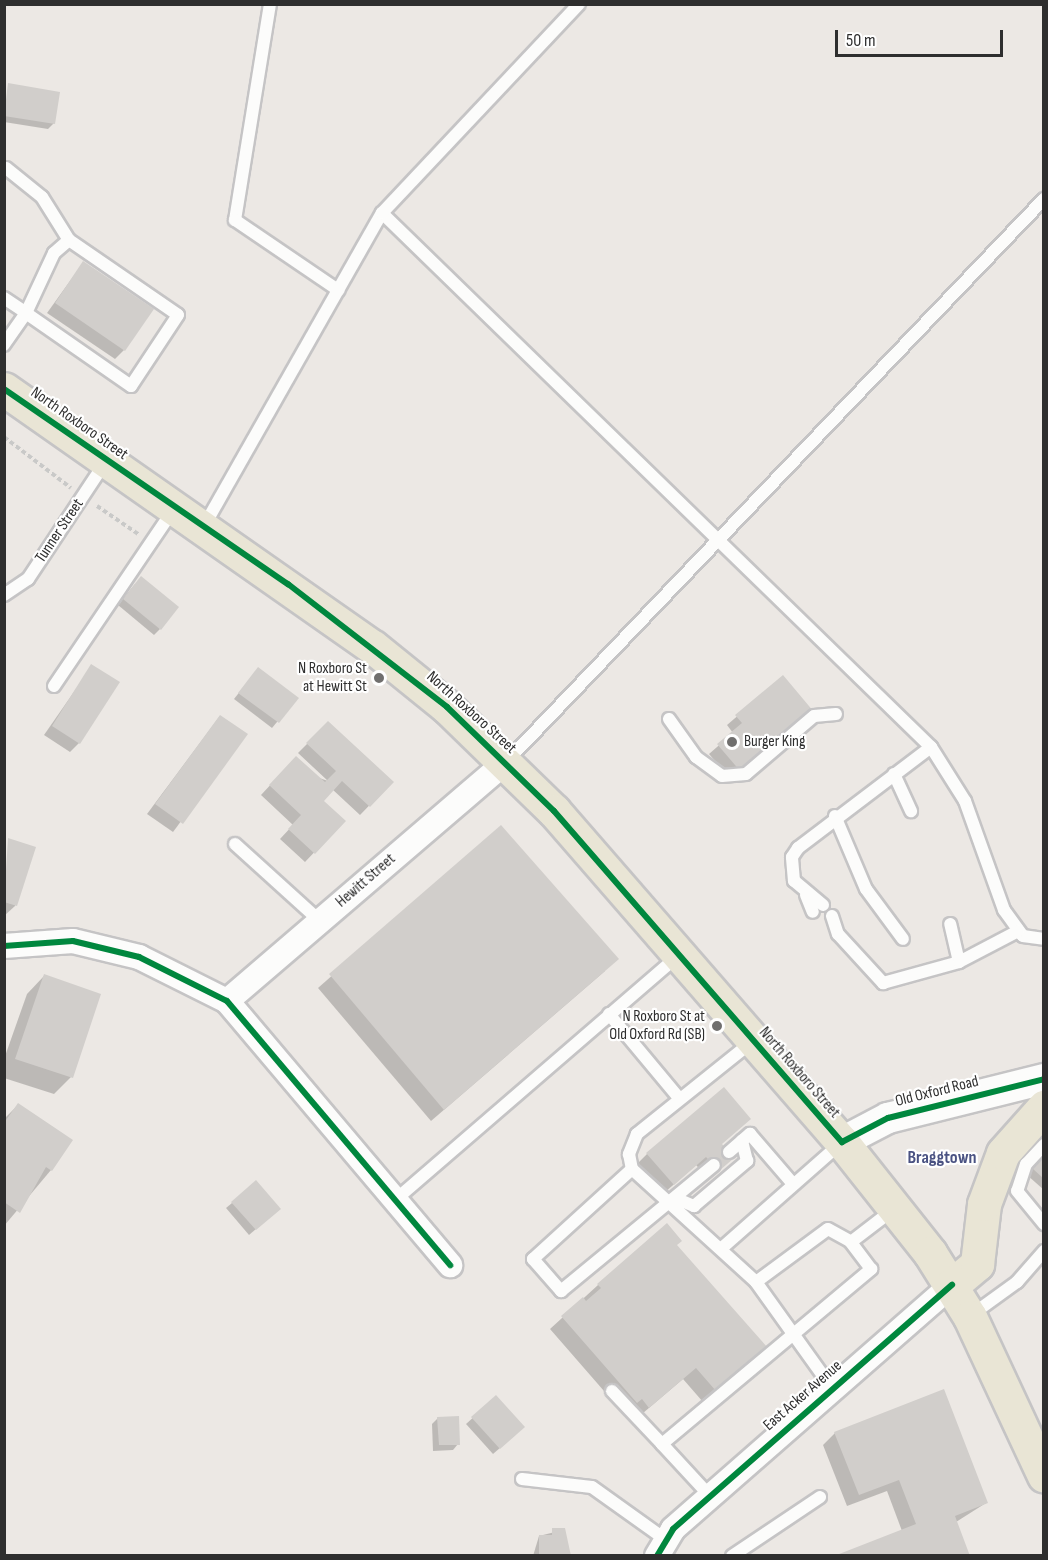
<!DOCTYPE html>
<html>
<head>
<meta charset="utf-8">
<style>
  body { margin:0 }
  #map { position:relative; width:1048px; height:1560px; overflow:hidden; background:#ece8e4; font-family:"Sofia Sans Condensed",sans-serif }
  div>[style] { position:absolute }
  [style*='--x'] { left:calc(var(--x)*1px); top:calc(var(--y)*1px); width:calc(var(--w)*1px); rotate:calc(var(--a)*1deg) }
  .shadow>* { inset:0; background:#0003 }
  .building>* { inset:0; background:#d1cecb }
  .path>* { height:4px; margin-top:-2px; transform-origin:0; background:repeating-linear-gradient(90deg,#c9c9c8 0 4.5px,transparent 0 7.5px) }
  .roads { filter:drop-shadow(2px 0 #c5c4c5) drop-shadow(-2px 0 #c5c4c5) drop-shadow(0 2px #c5c4c5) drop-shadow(0 -2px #c5c4c5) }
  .service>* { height:12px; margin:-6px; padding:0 6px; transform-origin:6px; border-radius:6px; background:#fcfcfb }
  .minor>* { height:24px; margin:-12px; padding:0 12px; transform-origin:12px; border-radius:12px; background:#fcfcfb }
  .tertiary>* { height:30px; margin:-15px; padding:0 15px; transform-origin:15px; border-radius:15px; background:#fcfcfb }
  .primary>* { height:33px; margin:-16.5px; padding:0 16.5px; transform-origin:16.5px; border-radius:16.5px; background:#e9e5d5 }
  .cycleway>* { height:6px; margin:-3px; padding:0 3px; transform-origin:3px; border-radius:3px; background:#00873e }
  .dots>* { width:16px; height:16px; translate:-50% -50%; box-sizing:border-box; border:3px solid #fff; border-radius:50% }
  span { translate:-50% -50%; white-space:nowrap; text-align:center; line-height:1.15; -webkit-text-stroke:4.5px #fff; paint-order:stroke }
  .street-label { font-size:16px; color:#2e2e2e }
  .poi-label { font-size:16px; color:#2e2e2e }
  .right { translate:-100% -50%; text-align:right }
  .left { translate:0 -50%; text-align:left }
  .neighbourhood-label { font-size:18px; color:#4a5282; font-weight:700 }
  .frame { position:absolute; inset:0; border:6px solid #2e2e2e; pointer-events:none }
  .scale { position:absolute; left:835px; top:30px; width:168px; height:27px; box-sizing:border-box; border:3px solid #2e2e2e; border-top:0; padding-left:8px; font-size:18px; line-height:21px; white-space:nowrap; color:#2e2e2e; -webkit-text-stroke:4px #fff; paint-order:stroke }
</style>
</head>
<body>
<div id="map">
  <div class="shadow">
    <i style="clip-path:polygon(9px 85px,54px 123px,48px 129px,4px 122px)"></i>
    <i style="clip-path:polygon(83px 263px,124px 350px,115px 359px,47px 313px)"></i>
    <i style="clip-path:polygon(135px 584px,160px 629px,154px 635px,118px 605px)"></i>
    <i style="clip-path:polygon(92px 666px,79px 743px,70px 752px,44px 735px)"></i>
    <i style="clip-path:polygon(253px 675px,297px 698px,272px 728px,234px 699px)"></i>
    <i style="clip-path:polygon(783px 677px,803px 721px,732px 780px,709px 754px,733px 733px,727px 725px)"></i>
    <i style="clip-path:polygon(220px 716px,246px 734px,173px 832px,147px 814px)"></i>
    <i style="clip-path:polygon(328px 723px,392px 782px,360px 815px,332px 789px,322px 801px,344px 821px,305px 862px,280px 839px,293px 825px,261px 795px,287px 767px,328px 781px,298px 753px)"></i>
    <i style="clip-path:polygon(500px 827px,605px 971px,431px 1121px,318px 988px)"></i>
    <i style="clip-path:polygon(9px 840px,35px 848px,15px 906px,4px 916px)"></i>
    <i style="clip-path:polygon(44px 976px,71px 1077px,54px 1094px,4px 1078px,4px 1059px,27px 994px)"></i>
    <i style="clip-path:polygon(18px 1105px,51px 1170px,4px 1226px,4px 1119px)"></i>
    <i style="clip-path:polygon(721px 1145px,732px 1158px,709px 1179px,696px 1165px,664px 1193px,638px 1163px,647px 1154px)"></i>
    <i style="clip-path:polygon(1044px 1157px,1044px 1190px,1027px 1175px)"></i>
    <i style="clip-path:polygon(232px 1203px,273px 1214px,249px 1235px,226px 1208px)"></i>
    <i style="clip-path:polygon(676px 1245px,753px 1359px,703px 1402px,683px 1379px,636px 1419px,629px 1410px,624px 1414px,550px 1329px,598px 1285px)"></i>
    <i style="clip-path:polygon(496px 1397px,517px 1433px,493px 1454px,466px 1424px)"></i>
    <i style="clip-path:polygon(438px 1418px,458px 1444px,453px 1450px,433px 1451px,432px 1424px)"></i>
    <i style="clip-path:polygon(835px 1433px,986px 1503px,956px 1522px,902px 1531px,887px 1491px,847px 1506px,823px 1445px)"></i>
    <i style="clip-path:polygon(563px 1530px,570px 1556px,533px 1556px,539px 1536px)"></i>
  </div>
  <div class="building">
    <i style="clip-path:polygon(8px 83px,60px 92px,55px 124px,4px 116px)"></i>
    <i style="clip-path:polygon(83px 261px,154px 309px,125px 351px,55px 303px)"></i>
    <i style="clip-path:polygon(141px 576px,179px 607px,161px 630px,123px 599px)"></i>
    <i style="clip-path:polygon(91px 664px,120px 682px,80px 744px,52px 726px)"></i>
    <i style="clip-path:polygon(258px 667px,299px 698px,279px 723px,238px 693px)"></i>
    <i style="clip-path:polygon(783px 675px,814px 712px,741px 772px,717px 744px,742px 723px,735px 715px)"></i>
    <i style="clip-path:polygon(220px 715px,248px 734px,183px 824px,155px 804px)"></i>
    <i style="clip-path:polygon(328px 721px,394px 782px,370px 807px,342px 781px,324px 801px,346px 821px,315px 854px,288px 829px,301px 815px,269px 785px,296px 756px,325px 782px,336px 771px,306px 743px)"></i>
    <i style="clip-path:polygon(501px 825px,619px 959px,444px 1110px,329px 974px)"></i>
    <i style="clip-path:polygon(8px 838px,36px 847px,17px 906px,4px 902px)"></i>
    <i style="clip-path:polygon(44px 974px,101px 994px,73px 1078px,15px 1059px)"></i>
    <i style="clip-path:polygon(724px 1087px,751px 1119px,722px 1144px,734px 1158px,719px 1171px,706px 1157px,674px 1185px,646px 1153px)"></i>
    <i style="clip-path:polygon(18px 1103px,73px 1140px,52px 1171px,46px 1167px,20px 1213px,4px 1202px,4px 1123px)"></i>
    <i style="clip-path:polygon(1044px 1156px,1044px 1179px,1032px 1168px)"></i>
    <i style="clip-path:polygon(256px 1180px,281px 1209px,256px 1230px,231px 1202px)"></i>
    <i style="clip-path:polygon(667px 1223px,682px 1241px,677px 1245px,767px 1347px,716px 1391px,696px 1368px,649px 1408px,642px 1399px,637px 1403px,561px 1316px,583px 1297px,586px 1301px,601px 1288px,597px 1284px)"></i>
    <i style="clip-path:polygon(944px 1389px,988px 1503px,955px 1516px,970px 1556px,834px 1556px,916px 1524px,899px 1480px,859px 1495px,834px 1432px)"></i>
    <i style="clip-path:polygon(496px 1395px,525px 1427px,500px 1449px,471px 1417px)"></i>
    <i style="clip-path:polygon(459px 1416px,460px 1445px,439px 1445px,437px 1417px)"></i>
    <i style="clip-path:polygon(552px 1528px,565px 1528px,571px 1556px,539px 1556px,539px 1535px,552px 1535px)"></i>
  </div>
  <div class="path">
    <i style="--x:4;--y:437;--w:84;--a:37.3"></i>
    <i style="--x:97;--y:506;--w:50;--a:34.3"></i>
  </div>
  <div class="roads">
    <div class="service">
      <i style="--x:270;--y:4;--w:219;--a:99.2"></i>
      <i style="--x:235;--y:220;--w:125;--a:34.2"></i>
      <i style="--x:6;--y:168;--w:46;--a:38.9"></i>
      <i style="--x:42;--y:197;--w:51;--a:57.9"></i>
      <i style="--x:69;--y:240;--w:132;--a:34.5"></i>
      <i style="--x:178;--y:315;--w:85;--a:123.5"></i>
      <i style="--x:131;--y:386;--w:128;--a:-145.2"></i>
      <i style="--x:26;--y:313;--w:66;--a:-65"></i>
      <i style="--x:54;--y:253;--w:20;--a:-41"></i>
      <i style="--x:382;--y:213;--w:766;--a:44.21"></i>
      <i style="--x:931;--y:747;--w:64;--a:57.8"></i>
      <i style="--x:965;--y:801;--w:116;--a:70.3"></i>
      <i style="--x:1004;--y:910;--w:32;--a:54"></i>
      <i style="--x:1023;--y:936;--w:21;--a:8"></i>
      <i style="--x:4;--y:298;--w:27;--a:34"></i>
      <i style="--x:26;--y:313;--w:39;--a:125"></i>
      <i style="--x:204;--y:526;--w:360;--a:-60.4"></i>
      <i style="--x:382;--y:213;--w:287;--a:-46.7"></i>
      <i style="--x:4;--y:595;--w:29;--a:-34"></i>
      <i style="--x:28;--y:579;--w:141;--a:-56.5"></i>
      <i style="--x:54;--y:686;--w:212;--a:-55.9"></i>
      <i style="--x:669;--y:719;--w:47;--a:54.6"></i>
      <i style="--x:696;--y:757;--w:32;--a:36"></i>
      <i style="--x:722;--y:776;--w:24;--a:-5"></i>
      <i style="--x:746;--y:774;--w:89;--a:-40.5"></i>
      <i style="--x:814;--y:716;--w:22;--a:-5"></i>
      <i style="--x:506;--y:762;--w:779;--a:-46.3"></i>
      <i style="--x:894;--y:774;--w:41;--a:65.3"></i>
      <i style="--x:835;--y:816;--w:79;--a:67"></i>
      <i style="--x:866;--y:889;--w:62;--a:53.5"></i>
      <i style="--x:235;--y:844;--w:115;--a:42.2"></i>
      <i style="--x:806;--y:895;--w:18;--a:68"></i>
      <i style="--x:823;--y:905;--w:38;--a:-140"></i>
      <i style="--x:794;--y:881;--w:24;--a:-95"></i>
      <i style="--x:792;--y:857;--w:11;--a:-56"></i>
      <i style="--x:798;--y:848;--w:167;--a:-37.2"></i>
      <i style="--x:832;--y:916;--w:19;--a:72"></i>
      <i style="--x:838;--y:934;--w:67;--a:47.4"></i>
      <i style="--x:883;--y:983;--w:79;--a:-15.4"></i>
      <i style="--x:959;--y:962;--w:39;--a:-103"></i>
      <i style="--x:959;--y:962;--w:67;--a:-27.7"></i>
      <i style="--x:609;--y:1014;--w:109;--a:50.2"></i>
      <i style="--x:753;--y:1041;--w:149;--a:141.3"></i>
      <i style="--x:637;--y:1134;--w:22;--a:112"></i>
      <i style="--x:629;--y:1154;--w:15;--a:79"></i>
      <i style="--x:632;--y:1169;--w:168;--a:42.3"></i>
      <i style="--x:756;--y:1282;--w:130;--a:54.4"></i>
      <i style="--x:1044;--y:1145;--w:26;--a:133"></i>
      <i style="--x:1026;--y:1164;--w:28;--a:108"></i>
      <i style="--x:1017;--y:1191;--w:43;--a:50.7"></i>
      <i style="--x:729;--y:1152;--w:28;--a:-41"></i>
      <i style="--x:750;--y:1134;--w:66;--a:49.3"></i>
      <i style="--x:632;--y:1169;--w:134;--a:137.7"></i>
      <i style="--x:533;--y:1259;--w:43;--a:48.8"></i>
      <i style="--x:561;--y:1291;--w:198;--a:-39.5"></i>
      <i style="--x:675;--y:1198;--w:21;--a:23"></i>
      <i style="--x:694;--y:1206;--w:70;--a:-40.3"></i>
      <i style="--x:747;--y:1161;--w:21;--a:-104"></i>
      <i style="--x:394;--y:1201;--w:375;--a:-40.8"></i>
      <i style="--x:723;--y:1247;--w:157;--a:-41.4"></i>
      <i style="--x:756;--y:1282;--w:89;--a:-36.4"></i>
      <i style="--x:828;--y:1229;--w:26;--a:29"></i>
      <i style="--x:851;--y:1242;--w:54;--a:-37.5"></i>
      <i style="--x:970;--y:1316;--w:58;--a:-35.9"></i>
      <i style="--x:1017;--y:1282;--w:41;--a:-48.9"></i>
      <i style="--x:612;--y:1391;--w:73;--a:46.7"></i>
      <i style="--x:522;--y:1479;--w:70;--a:6.5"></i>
      <i style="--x:592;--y:1487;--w:90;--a:35.5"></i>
      <i style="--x:710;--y:1496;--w:71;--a:-132.7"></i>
      <i style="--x:662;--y:1444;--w:273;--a:-39.9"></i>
      <i style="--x:871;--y:1269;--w:34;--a:-127"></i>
      <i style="--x:732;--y:1556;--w:106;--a:-33.8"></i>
    </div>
    <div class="minor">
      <i style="--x:4;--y:946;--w:69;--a:-4.1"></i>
      <i style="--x:73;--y:941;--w:68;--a:13.6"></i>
      <i style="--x:139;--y:957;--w:98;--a:26.6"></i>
      <i style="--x:227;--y:1001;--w:346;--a:49.8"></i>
      <i style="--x:227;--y:1001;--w:367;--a:-40.6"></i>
      <i style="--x:657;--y:1556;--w:31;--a:-59"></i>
      <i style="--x:673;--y:1529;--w:371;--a:-41.2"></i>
    </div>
    <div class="tertiary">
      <i style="--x:842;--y:1142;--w:52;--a:-27.6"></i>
      <i style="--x:888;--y:1118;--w:161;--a:-14"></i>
    </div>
    <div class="primary">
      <i style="--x:4;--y:389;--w:450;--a:35"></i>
      <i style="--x:373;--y:647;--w:95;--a:39"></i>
      <i style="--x:447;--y:707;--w:149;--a:44.2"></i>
      <i style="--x:554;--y:811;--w:439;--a:49"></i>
      <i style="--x:842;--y:1142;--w:142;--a:51.6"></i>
      <i style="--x:930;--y:1253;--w:75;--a:58"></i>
      <i style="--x:970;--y:1317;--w:175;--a:65"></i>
      <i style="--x:952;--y:1285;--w:33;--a:-40"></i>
      <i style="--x:977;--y:1264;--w:60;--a:-83.3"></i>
      <i style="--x:984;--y:1204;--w:54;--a:-69.6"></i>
      <i style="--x:1003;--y:1153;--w:62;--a:-48.3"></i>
    </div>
  </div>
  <div class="cycleway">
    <i style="--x:4;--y:389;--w:345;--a:34.5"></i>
    <i style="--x:288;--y:584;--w:201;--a:37.7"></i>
    <i style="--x:447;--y:707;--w:149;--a:44.2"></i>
    <i style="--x:554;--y:811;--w:439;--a:49"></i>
    <i style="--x:842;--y:1142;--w:52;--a:-27.6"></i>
    <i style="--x:888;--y:1118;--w:161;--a:-14"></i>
    <i style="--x:4;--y:946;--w:69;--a:-4.1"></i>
    <i style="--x:73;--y:941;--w:68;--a:13.6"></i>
    <i style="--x:139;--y:957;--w:98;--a:26.6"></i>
    <i style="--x:227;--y:1001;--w:346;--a:49.8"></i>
    <i style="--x:657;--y:1556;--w:31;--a:-59"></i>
    <i style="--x:673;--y:1529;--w:371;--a:-41.2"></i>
  </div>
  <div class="dots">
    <i style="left:379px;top:678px;background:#706f6e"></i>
    <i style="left:732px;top:742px;background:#706f6e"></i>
    <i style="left:717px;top:1026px;background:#706f6e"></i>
  </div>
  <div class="street-label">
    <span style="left:79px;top:424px;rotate:35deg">North Roxboro Street</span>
    <span style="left:60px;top:531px;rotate:-56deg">Tunner Street</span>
    <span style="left:471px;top:713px;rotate:42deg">North Roxboro Street</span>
    <span style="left:366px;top:881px;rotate:-41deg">Hewitt Street</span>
    <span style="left:799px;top:1073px;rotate:49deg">North Roxboro Street</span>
    <span style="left:937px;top:1092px;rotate:-14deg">Old Oxford Road</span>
    <span style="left:803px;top:1396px;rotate:-41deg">East Acker Avenue</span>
  </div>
  <div class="poi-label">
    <span class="right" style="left:367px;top:678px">N Roxboro St<br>at Hewitt St</span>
    <span class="left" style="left:744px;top:742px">Burger King</span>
    <span class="right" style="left:705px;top:1026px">N Roxboro St at<br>Old Oxford Rd (SB)</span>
  </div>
  <div class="neighbourhood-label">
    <span style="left:942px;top:1158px">Braggtown</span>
  </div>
  <div class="frame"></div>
  <div class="scale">50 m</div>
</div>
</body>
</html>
